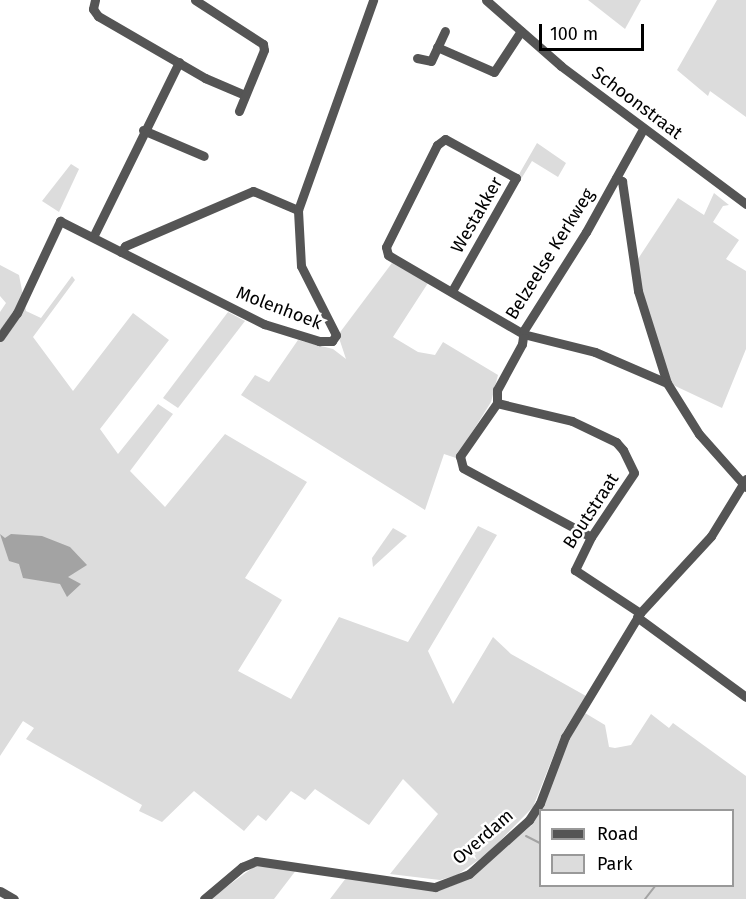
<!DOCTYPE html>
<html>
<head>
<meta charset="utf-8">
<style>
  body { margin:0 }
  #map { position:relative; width:746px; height:899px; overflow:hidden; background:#fff; font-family:"Fira Sans",sans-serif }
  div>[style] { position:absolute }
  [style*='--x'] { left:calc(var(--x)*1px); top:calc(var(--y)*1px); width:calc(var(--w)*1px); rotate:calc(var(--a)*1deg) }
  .green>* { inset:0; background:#dcdcdc }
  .water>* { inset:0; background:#a3a3a3 }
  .stream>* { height:2px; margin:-1px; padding:0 1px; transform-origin:1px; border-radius:1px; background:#a3a3a3 }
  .minor>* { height:9px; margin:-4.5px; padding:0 4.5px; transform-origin:4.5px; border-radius:4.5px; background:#555 }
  span { translate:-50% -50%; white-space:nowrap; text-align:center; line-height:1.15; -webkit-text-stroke:5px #fff; paint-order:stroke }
  .street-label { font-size:18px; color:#000 }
  .legend { position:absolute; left:539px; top:809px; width:195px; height:78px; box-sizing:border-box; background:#fff; border:2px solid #999; margin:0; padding:8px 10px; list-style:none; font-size:18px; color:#000 }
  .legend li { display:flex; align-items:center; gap:12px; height:30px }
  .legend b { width:30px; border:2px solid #999 }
  .scale { position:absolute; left:539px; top:24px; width:105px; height:27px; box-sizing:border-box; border:3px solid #000; border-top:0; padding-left:8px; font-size:18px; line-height:21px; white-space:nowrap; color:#000; -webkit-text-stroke:4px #fff; paint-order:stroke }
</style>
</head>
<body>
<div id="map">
  <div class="green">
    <i style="clip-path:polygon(588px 0,641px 0,625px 29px)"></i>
    <i style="clip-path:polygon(717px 0,746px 0,746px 117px,710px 91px,708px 96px,677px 70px)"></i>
    <i style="clip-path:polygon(537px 143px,566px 163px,558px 177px,532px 161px,521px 179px,518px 176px)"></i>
    <i style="clip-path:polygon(71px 164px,79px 169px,59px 212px,42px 201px)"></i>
    <i style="clip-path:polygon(714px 193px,729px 205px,723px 206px,713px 222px,739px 240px,726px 259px,746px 271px,746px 349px,722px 408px,671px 384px,651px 333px,636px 262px,678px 198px,704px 215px)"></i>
    <i style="clip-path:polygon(392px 263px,428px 283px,393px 337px,418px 352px,435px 355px,443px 342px,498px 375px,491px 402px,456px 458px,444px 454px,425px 510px,241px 395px,255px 375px,269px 382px,298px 340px,333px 349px,346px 359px,338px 335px)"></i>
    <i style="clip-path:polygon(0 265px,19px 275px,26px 311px,41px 318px,72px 276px,75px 280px,33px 337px,73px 391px,133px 313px,169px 340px,100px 429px,118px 454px,158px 404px,173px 414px,130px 471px,165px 507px,225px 434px,307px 482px,245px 578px,282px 600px,238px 671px,291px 699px,339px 617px,408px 642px,478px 526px,497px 535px,428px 651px,453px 704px,493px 637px,511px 654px,586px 696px,562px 734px,533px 807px,487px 854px,457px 875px,440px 880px,390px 874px,438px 814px,403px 779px,369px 825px,315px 789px,305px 800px,291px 791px,266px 821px,258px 815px,244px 831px,194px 791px,162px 822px,139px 811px,142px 805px,26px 739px,34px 728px,23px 721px,0 756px,0 312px,6px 303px,0 296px)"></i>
    <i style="clip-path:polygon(228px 312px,245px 321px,178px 408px,163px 398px)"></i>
    <i style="clip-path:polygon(393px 528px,407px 536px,373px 567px,372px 558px)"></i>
    <i style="clip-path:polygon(evenodd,585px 713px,605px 725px,609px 747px,615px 748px,631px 745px,651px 714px,669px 728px,673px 723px,746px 776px,746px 899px,330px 899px,346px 878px,444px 889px,466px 880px,532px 825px,561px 753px,585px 713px,540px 810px,732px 810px,732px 886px,540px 886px,540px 810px)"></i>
    <i style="clip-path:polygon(255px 866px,297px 869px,274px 899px,210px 899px)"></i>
  </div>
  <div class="water">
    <i style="clip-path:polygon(0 534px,5px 538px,11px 534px,42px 536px,70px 547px,87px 565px,68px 577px,81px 584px,67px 597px,60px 584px,23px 578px,19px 564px,9px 561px)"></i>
  </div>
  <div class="stream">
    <i style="--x:526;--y:836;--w:16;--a:27"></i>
    <i style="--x:645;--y:899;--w:16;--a:-52"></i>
  </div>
  <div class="minor">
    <i style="--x:95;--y:0;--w:9;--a:103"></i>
    <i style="--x:93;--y:9;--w:9;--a:54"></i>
    <i style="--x:98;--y:16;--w:124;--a:30.1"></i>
    <i style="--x:205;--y:78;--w:43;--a:23"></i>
    <i style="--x:195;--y:0;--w:81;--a:32.9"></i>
    <i style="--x:263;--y:44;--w:6;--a:81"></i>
    <i style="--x:264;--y:50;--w:66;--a:112.3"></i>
    <i style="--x:486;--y:0;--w:100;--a:41.3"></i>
    <i style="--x:561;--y:66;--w:231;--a:36.7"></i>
    <i style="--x:437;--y:47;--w:62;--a:23.7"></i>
    <i style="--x:494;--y:72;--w:49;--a:-56.6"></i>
    <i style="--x:417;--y:58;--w:14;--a:12"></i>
    <i style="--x:431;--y:61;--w:33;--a:-65"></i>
    <i style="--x:143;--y:130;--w:66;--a:23.1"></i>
    <i style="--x:616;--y:178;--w:7;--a:27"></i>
    <i style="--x:622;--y:181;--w:111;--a:81.7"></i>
    <i style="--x:638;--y:291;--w:96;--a:72.5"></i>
    <i style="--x:667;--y:383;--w:60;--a:57.9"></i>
    <i style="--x:699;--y:434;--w:71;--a:48.4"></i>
    <i style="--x:93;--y:237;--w:195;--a:-63.8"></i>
    <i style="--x:121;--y:252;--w:7;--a:-56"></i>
    <i style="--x:125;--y:246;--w:139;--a:-23.3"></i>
    <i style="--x:253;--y:191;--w:49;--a:22.9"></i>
    <i style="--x:452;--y:291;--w:130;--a:-60.5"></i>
    <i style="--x:516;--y:178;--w:81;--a:-151.2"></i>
    <i style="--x:445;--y:139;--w:10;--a:143"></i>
    <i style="--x:437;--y:145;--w:114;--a:116.6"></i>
    <i style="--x:386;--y:247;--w:8;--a:76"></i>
    <i style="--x:388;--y:255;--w:156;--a:30.3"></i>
    <i style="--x:523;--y:334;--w:74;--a:14"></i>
    <i style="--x:595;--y:352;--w:78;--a:23.3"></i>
    <i style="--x:0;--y:337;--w:29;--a:-55"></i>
    <i style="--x:17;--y:313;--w:102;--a:-64.9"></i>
    <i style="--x:60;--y:221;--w:229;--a:26.8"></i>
    <i style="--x:264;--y:324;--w:58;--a:17.2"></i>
    <i style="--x:319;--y:341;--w:13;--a:0"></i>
    <i style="--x:332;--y:341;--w:7;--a:-56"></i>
    <i style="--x:336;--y:335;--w:77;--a:-116.9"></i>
    <i style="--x:301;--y:266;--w:56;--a:-93.1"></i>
    <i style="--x:298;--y:210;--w:223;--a:-70.3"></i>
    <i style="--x:497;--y:403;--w:77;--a:13.5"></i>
    <i style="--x:572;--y:421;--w:49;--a:25.5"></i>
    <i style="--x:616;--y:442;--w:11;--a:49"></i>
    <i style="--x:623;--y:450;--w:25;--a:64"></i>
    <i style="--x:634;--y:473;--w:77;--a:123.9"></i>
    <i style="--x:591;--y:537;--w:37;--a:116"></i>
    <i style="--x:575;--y:570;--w:78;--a:33.5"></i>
    <i style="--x:497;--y:403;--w:13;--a:-90"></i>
    <i style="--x:497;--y:390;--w:52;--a:-61.5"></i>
    <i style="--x:522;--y:344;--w:14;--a:-82"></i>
    <i style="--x:524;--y:330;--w:116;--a:-57.7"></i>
    <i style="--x:586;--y:232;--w:118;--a:-61"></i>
    <i style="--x:497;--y:403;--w:65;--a:124.9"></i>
    <i style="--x:460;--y:456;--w:12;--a:76"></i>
    <i style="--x:463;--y:468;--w:145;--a:28.3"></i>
    <i style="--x:637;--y:617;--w:135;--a:36.3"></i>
    <i style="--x:0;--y:891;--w:16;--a:30"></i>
    <i style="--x:204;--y:899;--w:50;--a:-40.1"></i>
    <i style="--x:242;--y:867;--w:15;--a:-23"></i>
    <i style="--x:256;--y:861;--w:181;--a:8.3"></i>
    <i style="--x:435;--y:887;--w:36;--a:-21"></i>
    <i style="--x:469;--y:874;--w:81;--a:-42"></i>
    <i style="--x:529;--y:820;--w:20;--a:-57"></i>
    <i style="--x:540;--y:803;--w:71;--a:-69.3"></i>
    <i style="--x:565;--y:737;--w:145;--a:-58.8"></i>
    <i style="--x:640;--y:613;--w:105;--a:-47.3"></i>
    <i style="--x:711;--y:536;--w:67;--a:-58.4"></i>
  </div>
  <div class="street-label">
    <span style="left:637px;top:103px;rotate:37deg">Schoonstraat</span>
    <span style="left:477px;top:215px;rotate:-60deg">Westakker</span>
    <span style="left:550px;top:254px;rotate:-58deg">Belzeelse Kerkweg</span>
    <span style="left:279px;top:308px;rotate:21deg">Molenhoek</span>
    <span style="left:591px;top:511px;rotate:-57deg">Boutstraat</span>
    <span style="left:483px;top:837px;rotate:-41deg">Overdam</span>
  </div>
  <ul class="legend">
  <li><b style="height:8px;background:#555"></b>Road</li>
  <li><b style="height:16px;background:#dcdcdc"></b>Park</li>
  </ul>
  <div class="scale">100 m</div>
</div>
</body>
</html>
